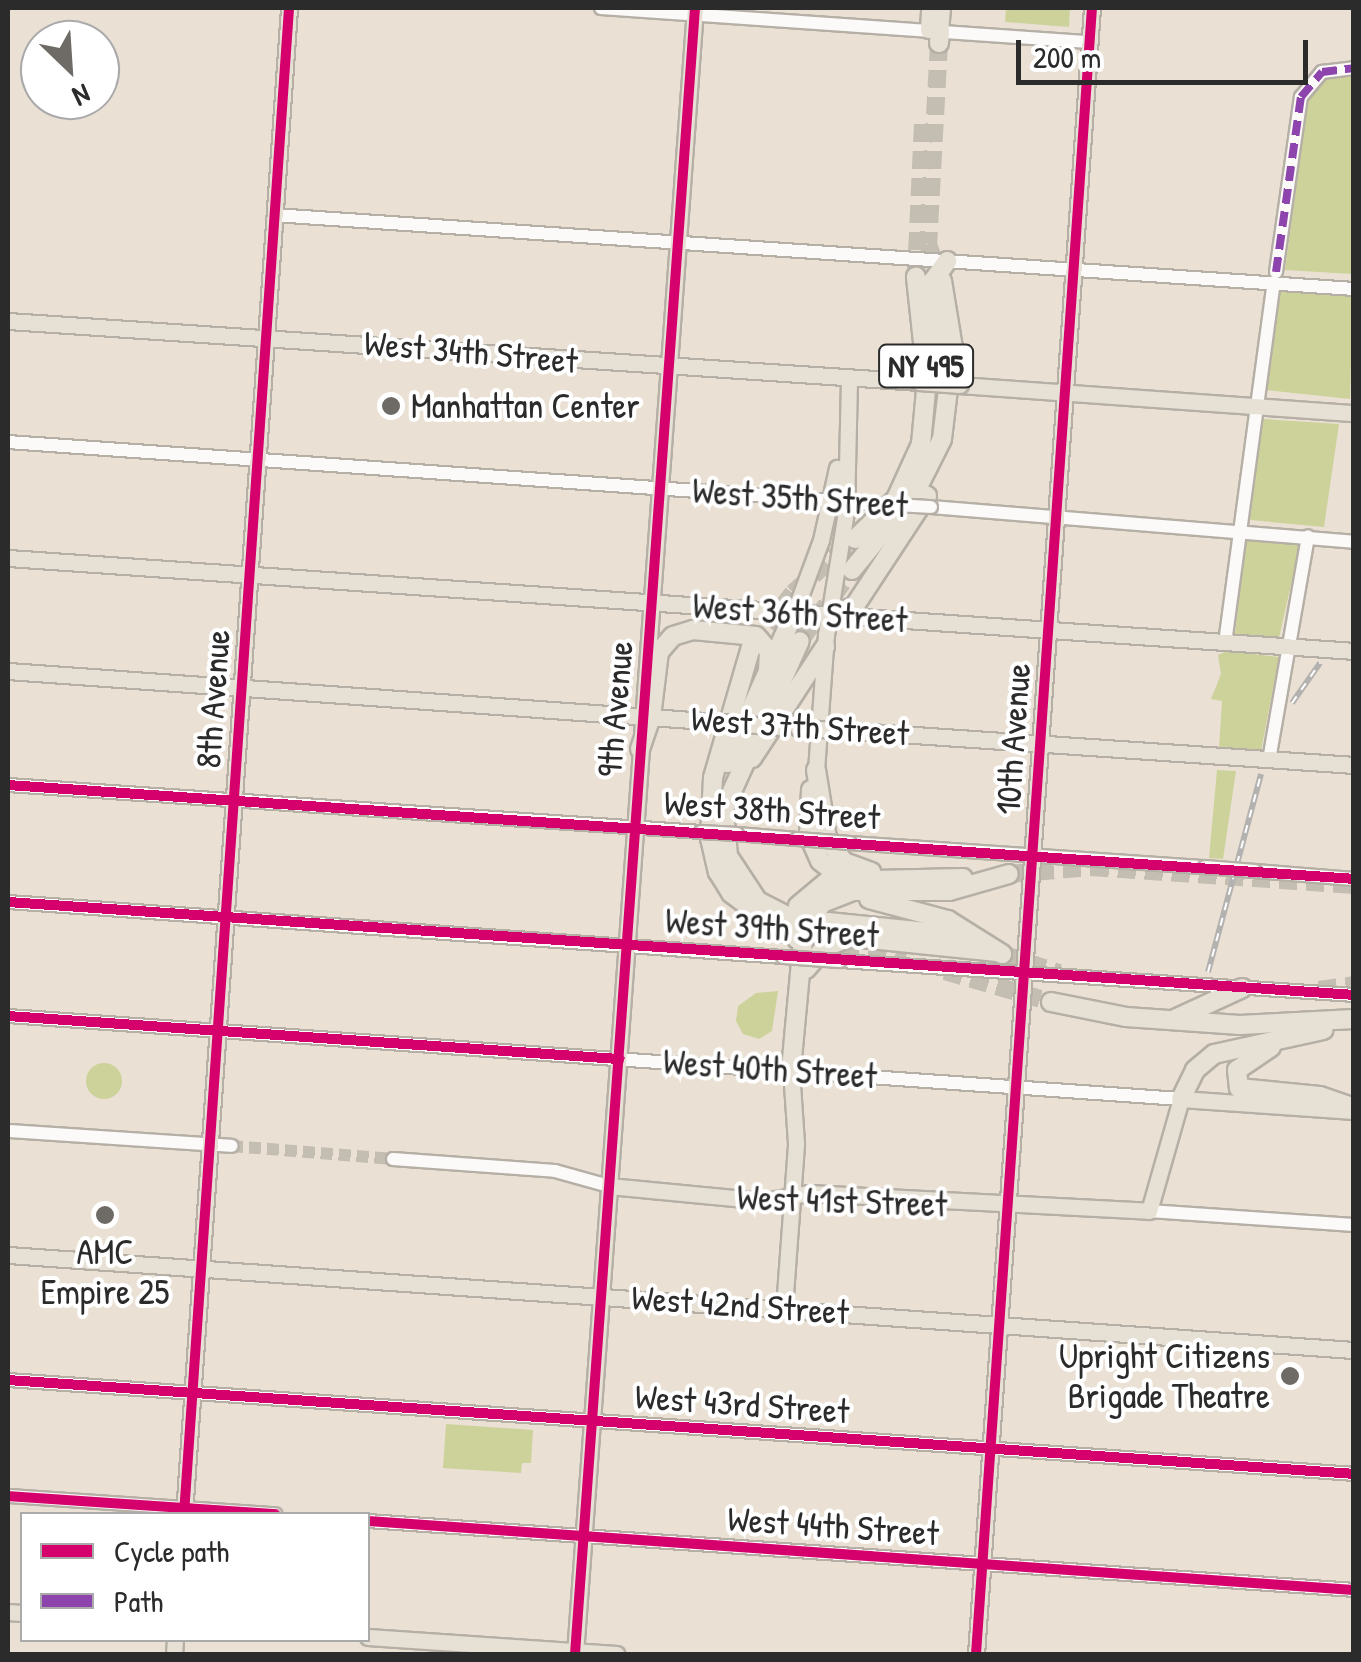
<!DOCTYPE html>
<html>
<head>
<meta charset="utf-8">
<style>
  body { margin:0 }
  #map { position:relative; width:1361px; height:1662px; overflow:hidden; background:#eae1d4; font-family:"Patrick Hand",sans-serif }
  div>[style] { position:absolute }
  [style*='--x'] { left:calc(var(--x)*1px); top:calc(var(--y)*1px); width:calc(var(--w)*1px); rotate:calc(var(--a)*1deg) }
  .green>* { inset:0; background:#ccd29a }
  .round { border-radius:50% }
  .minor-tunnel>* { height:12px; margin-top:-6px; transform-origin:0; background:repeating-linear-gradient(90deg,#c4bdb2 0 12px,transparent 0 18px) }
  .highway-tunnel>* { height:18px; margin-top:-9px; transform-origin:0; background:repeating-linear-gradient(90deg,#c4bdb2 0 18px,transparent 0 27px) }
  .roads { filter:drop-shadow(2px 0 #b5afa6) drop-shadow(-2px 0 #b5afa6) drop-shadow(0 2px #b5afa6) drop-shadow(0 -2px #b5afa6) }
  .minor>* { height:12px; margin:-6px; padding:0 6px; transform-origin:6px; border-radius:6px; background:#fcfaf9 }
  .major>* { height:15px; margin:-7.5px; padding:0 7.5px; transform-origin:7.5px; border-radius:7.5px; background:#e7e1d5 }
  .highway>* { height:18px; margin:-9px; padding:0 9px; transform-origin:9px; border-radius:9px; background:#e7e1d5 }
  .rail>* { height:6px; margin-top:-3px; transform-origin:0; background:repeating-linear-gradient(90deg,#fff 0 8px,#b4b2b0 0 16px); box-sizing:border-box; border-block:2px solid #b4b2b0 }
  .bridges { filter:drop-shadow(2px 0 #b5afa6) drop-shadow(-2px 0 #b5afa6) drop-shadow(0 2px #b5afa6) drop-shadow(0 -2px #b5afa6) }
  .minor-bridge>* { height:12px; margin:-6px; padding:0 6px; transform-origin:6px; border-radius:6px; background:#fcfaf9 }
  .major-bridge>* { height:15px; margin:-7.5px; padding:0 7.5px; transform-origin:7.5px; border-radius:7.5px; background:#e7e1d5 }
  .quiet>* { height:8px; margin-top:-4px; transform-origin:0; background:repeating-linear-gradient(90deg,#8e44ad 0 15px,transparent 0 23px) }
  .cycleway>* { height:10px; margin:-5px; padding:0 5px; transform-origin:5px; border-radius:5px; background:#d6006c }
  .dots>* { width:28px; height:28px; translate:-50% -50%; box-sizing:border-box; border:5px solid #fff; border-radius:50% }
  span { translate:-50% -50%; white-space:nowrap; text-align:center; line-height:1.15; -webkit-text-stroke:8px #fff; paint-order:stroke }
  .shield-label span { padding:2px 8px; background:#fff; border:2px solid; border-radius:8px; -webkit-text-stroke-width:0 }
  .shield-label { font-size:32px; color:#2b2b2b; font-weight:700 }
  .street-label { font-size:35px; color:#2b2b2b }
  .poi-label { font-size:35px; color:#2b2b2b }
  .left { translate:0 -50%; text-align:left }
  .right { translate:-100% -50%; text-align:right }
  .frame { position:absolute; inset:0; border:10px solid #2b2b2b; pointer-events:none }
  .legend { position:absolute; left:20px; top:1512px; width:350px; height:130px; box-sizing:border-box; background:#fff; border:2px solid #aaa; margin:0; padding:12px 18px; list-style:none; font-size:30px; color:#2b2b2b }
  .legend li { display:flex; align-items:center; gap:20px; height:50px }
  .legend b { width:50px; border:2px solid #aaa }
  .north { position:absolute; left:20px; top:20px; width:100px; height:100px; box-sizing:border-box; background:#fff; border:2px solid #aaa; border-radius:50%; rotate:155deg; font-size:28px; font-weight:700; line-height:40px; text-align:center; color:#2b2b2b }
  .north::after { content:''; display:block; margin:auto; width:35px; height:45px; background:#6e6b66; clip-path:polygon(50% 0,100% 100%,50% 72%,0 100%) }
  .scale { position:absolute; left:1016px; top:40px; width:292px; height:45px; box-sizing:border-box; border:5px solid #2b2b2b; border-top:0; padding-left:12px; font-size:30px; line-height:35px; white-space:nowrap; color:#2b2b2b; -webkit-text-stroke:8px #fff; paint-order:stroke }
</style>
</head>
<body>
<div id="map">
  <div class="green">
    <i style="clip-path:polygon(1006px 8px,1070px 8px,1069px 27px,1005px 22px)"></i>
    <i style="clip-path:polygon(1353px 75px,1352px 274px,1285px 270px,1308px 99px,1326px 79px)"></i>
    <i style="clip-path:polygon(1280px 290px,1353px 296px,1350px 399px,1266px 390px)"></i>
    <i style="clip-path:polygon(1263px 419px,1339px 424px,1324px 527px,1250px 520px)"></i>
    <i style="clip-path:polygon(1246px 540px,1300px 544px,1279px 638px,1235px 634px)"></i>
    <i style="clip-path:polygon(1227px 651px,1279px 657px,1261px 751px,1219px 749px,1222px 701px,1211px 699px,1221px 674px,1218px 655px)"></i>
    <i style="clip-path:polygon(1217px 770px,1236px 771px,1223px 859px,1209px 858px)"></i>
    <i style="clip-path:polygon(778px 991px,772px 1031px,759px 1039px,743px 1034px,736px 1021px,738px 1006px,756px 993px)"></i>
    <i class="round" style="left:86px;top:1063px;width:36px;height:36px"></i>
    <i style="clip-path:polygon(446px 1424px,533px 1430px,531px 1463px,522px 1463px,521px 1473px,443px 1468px)"></i>
  </div>
  <div class="minor-tunnel">
    <i style="--x:231;--y:1146;--w:163;--a:4.6"></i>
  </div>
  <div class="highway-tunnel">
    <i style="--x:939;--y:43;--w:201;--a:93.1"></i>
    <i style="--x:928;--y:244;--w:34;--a:71"></i>
    <i style="--x:916;--y:277;--w:154;--a:-87.4"></i>
    <i style="--x:800;--y:641;--w:88;--a:-53.8"></i>
    <i style="--x:751;--y:647;--w:68;--a:-52.1"></i>
    <i style="--x:793;--y:593;--w:72;--a:-41.6"></i>
    <i style="--x:1009;--y:874;--w:82;--a:-4.9"></i>
    <i style="--x:1091;--y:867;--w:264;--a:3.9"></i>
    <i style="--x:789;--y:935;--w:119;--a:13.1"></i>
    <i style="--x:1002;--y:954;--w:60;--a:18.4"></i>
    <i style="--x:945;--y:971;--w:110;--a:16.3"></i>
    <i style="--x:1319;--y:990;--w:35;--a:-8"></i>
  </div>
  <div class="roads">
    <div class="minor">
      <i style="--x:601;--y:8;--w:489;--a:4"></i>
      <i style="--x:274;--y:215;--w:1083;--a:3.92"></i>
      <i style="--x:1276;--y:272;--w:177;--a:-81.9"></i>
      <i style="--x:1301;--y:97;--w:33;--a:-50"></i>
      <i style="--x:1322;--y:72;--w:32;--a:-7"></i>
      <i style="--x:8;--y:442;--w:874;--a:4.07"></i>
      <i style="--x:931;--y:507;--w:424;--a:4.7"></i>
      <i style="--x:1225;--y:643;--w:364;--a:-82.3"></i>
      <i style="--x:1269;--y:760;--w:227;--a:-80.1"></i>
      <i style="--x:8;--y:785;--w:695;--a:3.88"></i>
      <i style="--x:737;--y:834;--w:60;--a:4.8"></i>
      <i style="--x:850;--y:843;--w:356;--a:3.9"></i>
      <i style="--x:1255;--y:871;--w:99;--a:4.6"></i>
      <i style="--x:8;--y:902;--w:777;--a:4.06"></i>
      <i style="--x:840;--y:961;--w:515;--a:3.78"></i>
      <i style="--x:8;--y:1016;--w:1176;--a:4.05"></i>
      <i style="--x:8;--y:1131;--w:224;--a:3.8"></i>
      <i style="--x:393;--y:1159;--w:162;--a:4.2"></i>
      <i style="--x:555;--y:1171;--w:56;--a:15.5"></i>
      <i style="--x:1149;--y:1211;--w:205;--a:3.9"></i>
      <i style="--x:8;--y:1380;--w:1349;--a:3.99"></i>
      <i style="--x:8;--y:1496;--w:268;--a:3.9"></i>
      <i style="--x:368;--y:1521;--w:988;--a:4"></i>
    </div>
    <div class="major">
      <i style="--x:928;--y:30;--w:22;--a:-87"></i>
      <i style="--x:940;--y:31;--w:23;--a:-85"></i>
      <i style="--x:8;--y:321;--w:913;--a:3.83"></i>
      <i style="--x:960;--y:385;--w:395;--a:4.1"></i>
      <i style="--x:8;--y:558;--w:1349;--a:3.95"></i>
      <i style="--x:794;--y:613;--w:78;--a:-69.7"></i>
      <i style="--x:821;--y:540;--w:74;--a:-77.5"></i>
      <i style="--x:8;--y:671;--w:714;--a:4.1"></i>
      <i style="--x:841;--y:730;--w:514;--a:3.9"></i>
      <i style="--x:816;--y:770;--w:135;--a:-85.8"></i>
      <i style="--x:826;--y:635;--w:125;--a:-80.8"></i>
      <i style="--x:846;--y:512;--w:134;--a:-88.7"></i>
      <i style="--x:609;--y:1186;--w:157;--a:5.5"></i>
      <i style="--x:765;--y:1201;--w:45;--a:-10.3"></i>
      <i style="--x:809;--y:1193;--w:340;--a:3"></i>
      <i style="--x:1149;--y:1211;--w:116;--a:-74.1"></i>
      <i style="--x:1181;--y:1099;--w:173;--a:4"></i>
      <i style="--x:8;--y:1255;--w:1349;--a:4.04"></i>
      <i style="--x:784;--y:1308;--w:165;--a:-85.8"></i>
      <i style="--x:796;--y:1143;--w:73;--a:-93.9"></i>
      <i style="--x:184;--y:1514;--w:1510;--a:-86.01"></i>
      <i style="--x:8;--y:1612;--w:14;--a:4"></i>
      <i style="--x:368;--y:1637;--w:249;--a:3.9"></i>
      <i style="--x:174;--y:1654;--w:14;--a:-86"></i>
      <i style="--x:575;--y:1654;--w:1650;--a:-85.83"></i>
      <i style="--x:976;--y:1654;--w:1650;--a:-85.97"></i>
    </div>
    <div class="highway">
      <i style="--x:939;--y:43;--w:12;--a:-85"></i>
      <i style="--x:942;--y:375;--w:94;--a:-96.1"></i>
      <i style="--x:932;--y:282;--w:26;--a:-54"></i>
      <i style="--x:855;--y:539;--w:57;--a:-44.3"></i>
      <i style="--x:896;--y:499;--w:60;--a:-65.6"></i>
      <i style="--x:921;--y:444;--w:65;--a:-84.7"></i>
      <i style="--x:927;--y:379;--w:103;--a:-96.2"></i>
      <i style="--x:852;--y:570;--w:99;--a:-50.7"></i>
      <i style="--x:915;--y:493;--w:60;--a:-63.4"></i>
      <i style="--x:942;--y:439;--w:92;--a:-83.1"></i>
      <i style="--x:953;--y:348;--w:68;--a:-99.3"></i>
      <i style="--x:829;--y:615;--w:26;--a:-18"></i>
      <i style="--x:854;--y:607;--w:133;--a:-56.7"></i>
      <i style="--x:751;--y:647;--w:136;--a:106.2"></i>
      <i style="--x:713;--y:778;--w:60;--a:92.9"></i>
      <i style="--x:710;--y:838;--w:35;--a:77"></i>
      <i style="--x:718;--y:872;--w:25;--a:58"></i>
      <i style="--x:731;--y:893;--w:66;--a:37"></i>
      <i style="--x:640;--y:749;--w:34;--a:-71"></i>
      <i style="--x:651;--y:717;--w:65;--a:-83"></i>
      <i style="--x:659;--y:652;--w:21;--a:-49"></i>
      <i style="--x:673;--y:636;--w:21;--a:-17"></i>
      <i style="--x:693;--y:630;--w:63;--a:5.4"></i>
      <i style="--x:756;--y:636;--w:20;--a:49"></i>
      <i style="--x:769;--y:651;--w:19;--a:93"></i>
      <i style="--x:752;--y:758;--w:133;--a:-56.7"></i>
      <i style="--x:727;--y:763;--w:164;--a:-65.9"></i>
      <i style="--x:816;--y:770;--w:69;--a:80.8"></i>
      <i style="--x:827;--y:838;--w:29;--a:55"></i>
      <i style="--x:844;--y:862;--w:29;--a:20"></i>
      <i style="--x:811;--y:790;--w:46;--a:92.5"></i>
      <i style="--x:809;--y:836;--w:27;--a:66"></i>
      <i style="--x:820;--y:861;--w:28;--a:38"></i>
      <i style="--x:750;--y:897;--w:39;--a:27"></i>
      <i style="--x:869;--y:899;--w:82;--a:14.9"></i>
      <i style="--x:948;--y:920;--w:64;--a:32.2"></i>
      <i style="--x:757;--y:900;--w:53;--a:-123.4"></i>
      <i style="--x:728;--y:856;--w:47;--a:-94.9"></i>
      <i style="--x:724;--y:809;--w:184;--a:-65.7"></i>
      <i style="--x:828;--y:922;--w:129;--a:5.8"></i>
      <i style="--x:797;--y:939;--w:33;--a:-88"></i>
      <i style="--x:798;--y:906;--w:39;--a:-40"></i>
      <i style="--x:828;--y:881;--w:135;--a:-1.3"></i>
      <i style="--x:806;--y:969;--w:29;--a:-49"></i>
      <i style="--x:825;--y:947;--w:28;--a:-21"></i>
      <i style="--x:851;--y:937;--w:147;--a:5.9"></i>
      <i style="--x:1051;--y:1002;--w:76;--a:11.3"></i>
      <i style="--x:1126;--y:1017;--w:114;--a:4"></i>
      <i style="--x:1240;--y:1025;--w:114;--a:-3"></i>
      <i style="--x:1175;--y:1019;--w:74;--a:-24.8"></i>
      <i style="--x:1271;--y:1047;--w:41;--a:145.9"></i>
      <i style="--x:1237;--y:1070;--w:18;--a:84"></i>
      <i style="--x:1239;--y:1088;--w:81;--a:5.6"></i>
      <i style="--x:1320;--y:1096;--w:36;--a:19"></i>
      <i style="--x:791;--y:1070;--w:140;--a:-84.7"></i>
      <i style="--x:804;--y:931;--w:33;--a:-57"></i>
      <i style="--x:822;--y:903;--w:33;--a:-21"></i>
      <i style="--x:853;--y:891;--w:96;--a:0"></i>
      <i style="--x:949;--y:891;--w:62;--a:-15.8"></i>
      <i style="--x:1181;--y:1099;--w:32;--a:-64"></i>
      <i style="--x:1195;--y:1070;--w:25;--a:-40"></i>
      <i style="--x:1214;--y:1054;--w:112;--a:-12.4"></i>
    </div>
  </div>
  <div class="rail">
    <i style="--x:1292;--y:703;--w:49;--a:-55"></i>
    <i style="--x:1208;--y:972;--w:205;--a:-75"></i>
  </div>
  <div class="bridges">
    <div class="minor-bridge">
      <i style="--x:880;--y:504;--w:51;--a:3.4"></i>
      <i style="--x:701;--y:832;--w:36;--a:3"></i>
      <i style="--x:797;--y:839;--w:53;--a:4.3"></i>
      <i style="--x:1205;--y:867;--w:50;--a:4.6"></i>
      <i style="--x:783;--y:957;--w:57;--a:4"></i>
    </div>
    <div class="major-bridge">
      <i style="--x:919;--y:382;--w:41;--a:4.2"></i>
      <i style="--x:720;--y:722;--w:62;--a:4.6"></i>
      <i style="--x:798;--y:728;--w:43;--a:2.7"></i>
    </div>
  </div>
  <div class="quiet">
    <i style="--x:1276;--y:272;--w:177;--a:-81.9"></i>
    <i style="--x:1301;--y:97;--w:33;--a:-50"></i>
    <i style="--x:1322;--y:72;--w:32;--a:-7"></i>
  </div>
  <div class="cycleway">
    <i style="--x:8;--y:785;--w:1349;--a:3.99"></i>
    <i style="--x:8;--y:902;--w:1349;--a:3.95"></i>
    <i style="--x:8;--y:1016;--w:613;--a:4.03"></i>
    <i style="--x:8;--y:1380;--w:1349;--a:3.99"></i>
    <i style="--x:8;--y:1496;--w:268;--a:3.9"></i>
    <i style="--x:184;--y:1514;--w:1510;--a:-86.01"></i>
    <i style="--x:368;--y:1521;--w:988;--a:4"></i>
    <i style="--x:575;--y:1654;--w:1650;--a:-85.83"></i>
    <i style="--x:976;--y:1654;--w:1650;--a:-85.97"></i>
  </div>
  <div class="dots">
    <i style="left:391px;top:406px;background:#6e6b66"></i>
    <i style="left:105px;top:1215px;background:#6e6b66"></i>
    <i style="left:1290px;top:1376px;background:#6e6b66"></i>
  </div>
  <div class="shield-label">
    <span style="left:926px;top:366px">NY 495</span>
  </div>
  <div class="street-label">
    <span style="left:471px;top:352px;rotate:5deg">West 34th Street</span>
    <span style="left:800px;top:498px;rotate:4deg">West 35th Street</span>
    <span style="left:800px;top:613px;rotate:4deg">West 36th Street</span>
    <span style="left:213px;top:699px;rotate:-86deg">8th Avenue</span>
    <span style="left:615px;top:709px;rotate:-85deg">9th Avenue</span>
    <span style="left:800px;top:726px;rotate:4deg">West 37th Street</span>
    <span style="left:1013px;top:739px;rotate:-86deg">10th Avenue</span>
    <span style="left:772px;top:810px;rotate:4deg">West 38th Street</span>
    <span style="left:772px;top:928px;rotate:4deg">West 39th Street</span>
    <span style="left:770px;top:1069px;rotate:4deg">West 40th Street</span>
    <span style="left:842px;top:1201px;rotate:2deg">West 41st Street</span>
    <span style="left:740px;top:1305px;rotate:4deg">West 42nd Street</span>
    <span style="left:742px;top:1404px;rotate:4deg">West 43rd Street</span>
    <span style="left:833px;top:1526px;rotate:4deg">West 44th Street</span>
  </div>
  <div class="poi-label">
    <span class="left" style="left:411px;top:406px">Manhattan Center</span>
    <span style="left:105px;top:1272px">AMC<br>Empire 25</span>
    <span class="right" style="left:1270px;top:1376px">Upright Citizens<br>Brigade Theatre</span>
  </div>
  <div class="frame"></div>
  <ul class="legend">
  <li><b style="height:12px;background:#d6006c"></b>Cycle path</li>
  <li><b style="height:12px;background:#8e44ad"></b>Path</li>
  </ul>
  <div class="north">N</div>
  <div class="scale">200 m</div>
</div>
</body>
</html>
